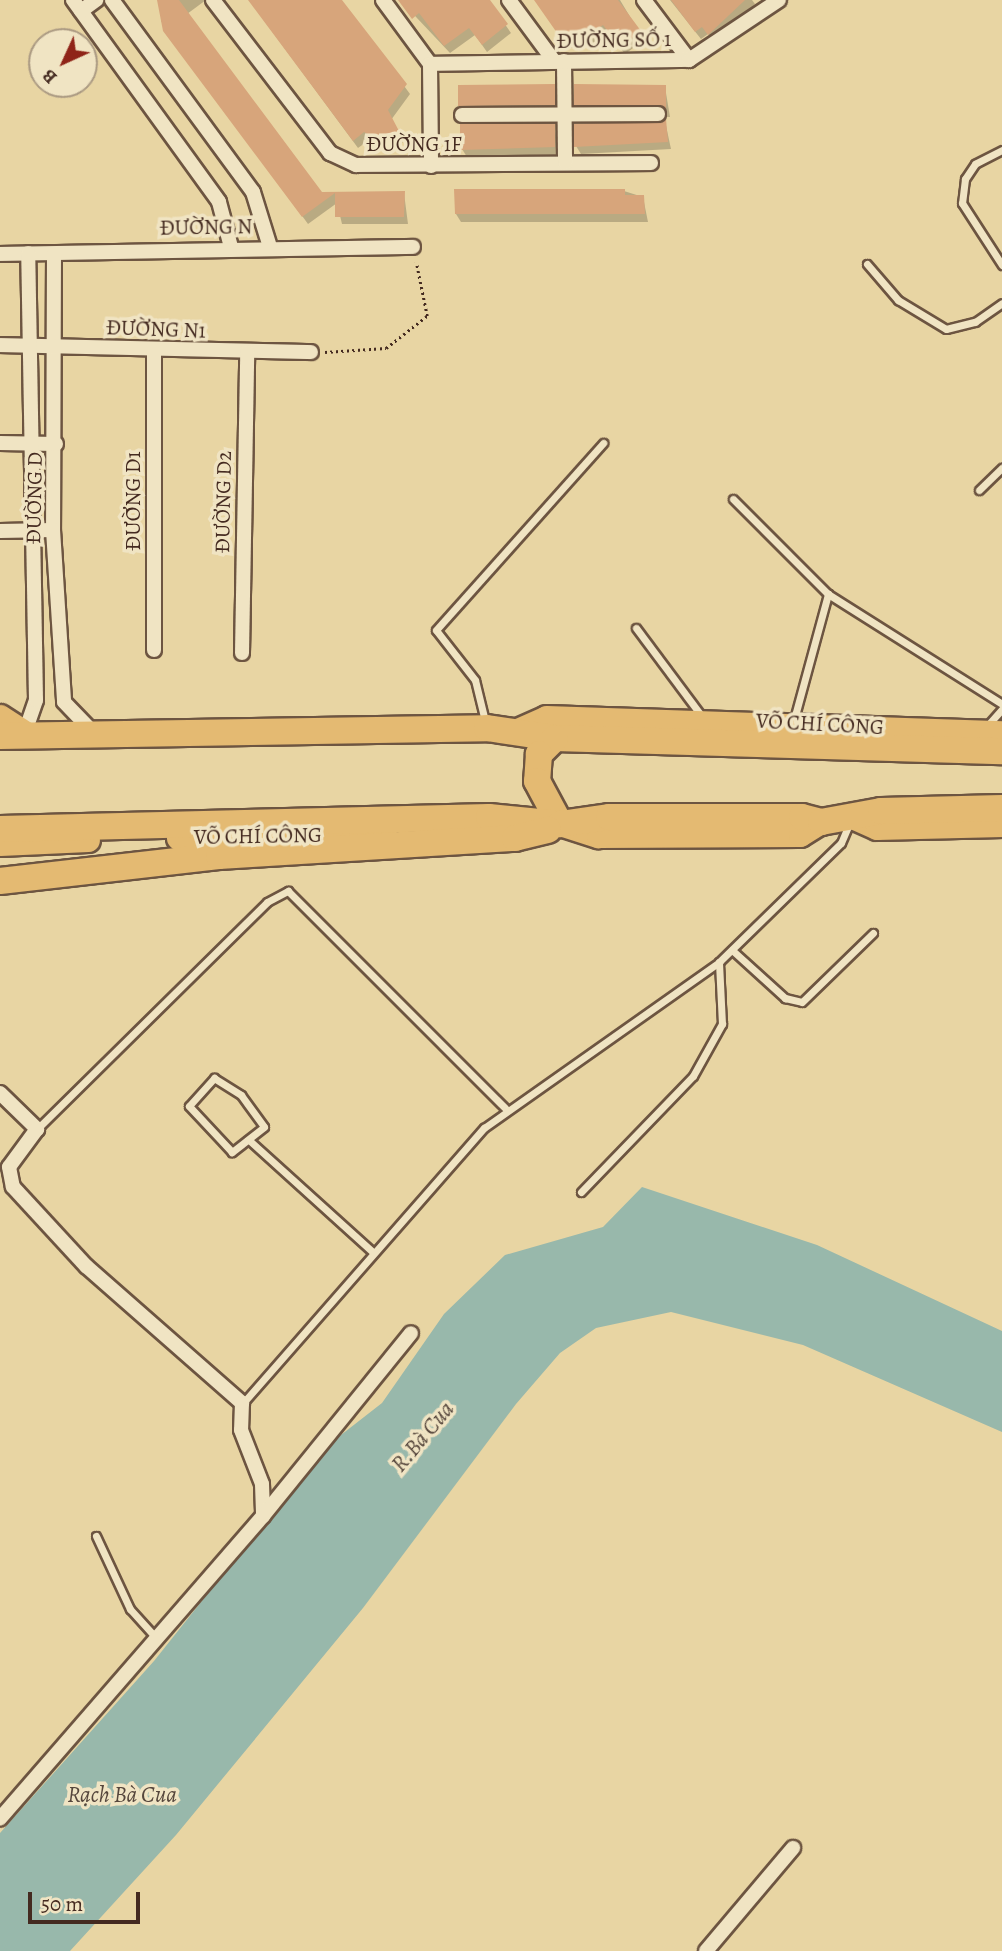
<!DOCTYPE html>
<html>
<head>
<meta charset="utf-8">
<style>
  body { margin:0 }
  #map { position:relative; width:1002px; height:1951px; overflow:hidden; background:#e8d5a3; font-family:Alegreya,serif }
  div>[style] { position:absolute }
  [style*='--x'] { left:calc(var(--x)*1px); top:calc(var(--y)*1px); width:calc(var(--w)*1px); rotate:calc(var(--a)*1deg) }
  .water>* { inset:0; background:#98b8ab }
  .shadow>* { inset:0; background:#0003 }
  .building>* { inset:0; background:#d7a57b }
  .path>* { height:2.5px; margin-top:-1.25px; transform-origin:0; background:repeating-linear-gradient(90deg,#442a20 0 2px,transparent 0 5.5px) }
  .roads { filter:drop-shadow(2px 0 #6d5541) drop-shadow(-2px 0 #6d5541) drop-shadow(0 2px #6d5541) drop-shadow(0 -2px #6d5541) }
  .lane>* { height:7px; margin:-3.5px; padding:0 3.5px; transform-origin:3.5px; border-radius:3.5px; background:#f0e4c3 }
  .street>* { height:14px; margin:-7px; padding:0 7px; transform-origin:7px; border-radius:7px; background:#f0e4c3 }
  .primary>* { height:23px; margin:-11.5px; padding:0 11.5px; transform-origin:11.5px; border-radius:11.5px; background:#e4ba72 }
  .highway>* { height:26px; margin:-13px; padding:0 13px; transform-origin:13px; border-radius:13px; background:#e4ba72 }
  span { translate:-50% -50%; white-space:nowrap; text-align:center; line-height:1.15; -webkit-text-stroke:7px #f0e4c3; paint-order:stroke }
  .street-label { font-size:21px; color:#442a20 }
  .water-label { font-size:23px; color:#55463c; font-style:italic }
  .north { position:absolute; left:28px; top:28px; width:70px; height:70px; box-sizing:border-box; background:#f0e4c3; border:2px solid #ab9a82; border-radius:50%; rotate:225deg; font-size:19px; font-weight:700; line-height:28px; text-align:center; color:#442a20 }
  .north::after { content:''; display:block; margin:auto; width:24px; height:32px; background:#8f2418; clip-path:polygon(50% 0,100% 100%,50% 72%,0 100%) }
  .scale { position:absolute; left:28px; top:1892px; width:112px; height:32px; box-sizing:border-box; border:4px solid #442a20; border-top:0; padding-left:9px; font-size:21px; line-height:24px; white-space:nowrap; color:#442a20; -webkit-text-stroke:5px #f0e4c3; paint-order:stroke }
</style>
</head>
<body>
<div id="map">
  <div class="water">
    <i style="clip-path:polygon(642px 1187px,817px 1245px,1002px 1331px,1002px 1432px,803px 1345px,671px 1312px,596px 1328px,560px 1353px,516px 1404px,363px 1608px,176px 1835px,70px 1951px,0 1951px,0 1833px,154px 1661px,323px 1449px,382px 1403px,444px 1314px,505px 1255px,603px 1227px)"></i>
  </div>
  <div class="shadow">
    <i style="clip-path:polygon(162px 0,206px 0,187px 14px,321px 193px,404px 193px,408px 224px,342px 224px,337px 203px,308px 224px,161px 21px)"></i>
    <i style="clip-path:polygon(249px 0,341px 0,410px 94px,391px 120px,403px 142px,391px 152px,369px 140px,358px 148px)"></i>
    <i style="clip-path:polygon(400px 0,488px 0,511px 33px,487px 52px,475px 35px,450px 53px)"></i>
    <i style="clip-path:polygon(535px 0,620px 0,644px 40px,625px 54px,608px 32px,588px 47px,569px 48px)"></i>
    <i style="clip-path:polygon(670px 0,752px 0,755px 4px,714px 42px,708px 34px,701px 39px)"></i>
    <i style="clip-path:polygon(554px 85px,558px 113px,464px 114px,460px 106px)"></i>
    <i style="clip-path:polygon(665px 87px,670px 117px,581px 113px,576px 104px)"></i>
    <i style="clip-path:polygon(665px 121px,671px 149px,581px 154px,576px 146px)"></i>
    <i style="clip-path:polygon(554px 126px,559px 154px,467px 157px,462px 149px)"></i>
    <i style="clip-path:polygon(624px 191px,643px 197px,648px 222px,461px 222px,456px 214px)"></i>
  </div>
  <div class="building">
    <i style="clip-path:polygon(157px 0,179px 0,322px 192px,405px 191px,404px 217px,335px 217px,335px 193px,302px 217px,163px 31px)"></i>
    <i style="clip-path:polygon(248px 0,342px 0,407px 84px,388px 110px,400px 133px,385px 144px,364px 132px,353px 141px)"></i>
    <i style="clip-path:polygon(398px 0,490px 0,508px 24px,482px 45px,469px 28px,444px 46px,419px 13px,412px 19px)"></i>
    <i style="clip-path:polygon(534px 0,618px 0,641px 31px,620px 47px,603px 25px,583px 39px,562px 40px)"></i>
    <i style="clip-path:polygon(671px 0,745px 0,708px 35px,702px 27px,695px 32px)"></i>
    <i style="clip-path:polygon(555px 84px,555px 105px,458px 106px,458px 85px)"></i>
    <i style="clip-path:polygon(574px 84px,666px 85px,666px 109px,574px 105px)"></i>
    <i style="clip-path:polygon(666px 119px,668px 142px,574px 147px,574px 124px)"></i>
    <i style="clip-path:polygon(460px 124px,555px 124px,555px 147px,460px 150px)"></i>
    <i style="clip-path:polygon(454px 189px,625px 189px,625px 195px,644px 195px,645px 214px,455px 214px)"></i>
  </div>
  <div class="path">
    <i style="--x:325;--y:352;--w:61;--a:-3.8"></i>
    <i style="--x:386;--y:348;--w:52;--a:-38"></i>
    <i style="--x:427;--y:316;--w:55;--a:-101.5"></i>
  </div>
  <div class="roads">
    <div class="lane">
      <i style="--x:1002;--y:150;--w:30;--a:153"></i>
      <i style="--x:975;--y:164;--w:18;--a:124"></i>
      <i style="--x:965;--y:179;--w:24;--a:97"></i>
      <i style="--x:962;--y:203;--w:74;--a:57.2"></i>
      <i style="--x:867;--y:264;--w:48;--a:49.3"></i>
      <i style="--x:898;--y:300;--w:56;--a:31.1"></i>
      <i style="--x:946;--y:329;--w:30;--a:-14"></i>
      <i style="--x:975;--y:322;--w:33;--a:-35"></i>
      <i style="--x:979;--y:490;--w:32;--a:-44"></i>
      <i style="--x:733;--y:499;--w:134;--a:45"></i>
      <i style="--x:828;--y:594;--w:206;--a:32.3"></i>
      <i style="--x:636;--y:628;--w:112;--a:53.3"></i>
      <i style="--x:485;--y:721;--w:42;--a:-103.7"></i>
      <i style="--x:475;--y:680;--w:63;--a:-128"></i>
      <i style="--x:436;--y:630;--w:251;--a:-48.2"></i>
      <i style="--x:793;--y:723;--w:134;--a:-74.8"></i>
      <i style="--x:986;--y:727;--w:24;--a:-48"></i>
      <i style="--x:732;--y:950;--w:72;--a:42.2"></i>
      <i style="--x:785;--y:998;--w:17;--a:13"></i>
      <i style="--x:802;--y:1002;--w:99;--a:-44.2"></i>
      <i style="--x:214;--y:1078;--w:32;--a:32"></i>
      <i style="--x:241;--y:1095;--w:39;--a:54"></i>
      <i style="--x:264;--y:1127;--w:41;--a:142"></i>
      <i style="--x:232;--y:1152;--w:63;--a:-133.1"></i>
      <i style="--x:189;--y:1106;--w:38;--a:-48"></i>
      <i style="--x:37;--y:1129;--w:323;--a:-44.6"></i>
      <i style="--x:267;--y:902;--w:24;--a:-28"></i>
      <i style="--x:288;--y:891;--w:307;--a:45"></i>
      <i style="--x:250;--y:1141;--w:166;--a:42.1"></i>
      <i style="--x:581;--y:1192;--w:161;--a:-46"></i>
      <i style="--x:693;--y:1076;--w:60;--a:-60.9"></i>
      <i style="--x:722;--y:1024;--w:62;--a:-92.8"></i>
      <i style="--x:243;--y:1403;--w:366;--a:-48.8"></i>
      <i style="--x:484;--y:1128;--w:288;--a:-35.2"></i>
      <i style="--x:719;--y:962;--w:170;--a:-44.3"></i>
      <i style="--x:841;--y:843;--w:21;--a:-67"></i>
      <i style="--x:96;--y:1536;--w:81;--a:65"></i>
      <i style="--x:130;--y:1609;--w:42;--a:47.9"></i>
    </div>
    <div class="street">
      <i style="--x:73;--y:0;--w:249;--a:54.1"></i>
      <i style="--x:219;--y:202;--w:47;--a:75.1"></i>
      <i style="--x:112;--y:0;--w:238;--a:53.7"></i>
      <i style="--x:253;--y:192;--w:58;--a:72.8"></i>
      <i style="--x:213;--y:0;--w:193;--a:52.6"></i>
      <i style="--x:330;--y:153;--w:29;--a:25"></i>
      <i style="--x:356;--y:165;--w:295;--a:-0.4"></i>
      <i style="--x:383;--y:0;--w:79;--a:53.7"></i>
      <i style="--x:430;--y:64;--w:102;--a:89.4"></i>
      <i style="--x:509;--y:0;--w:76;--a:53.6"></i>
      <i style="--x:644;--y:0;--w:75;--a:53.1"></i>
      <i style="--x:81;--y:11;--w:19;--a:-36"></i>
      <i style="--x:564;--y:61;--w:102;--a:89.4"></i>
      <i style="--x:430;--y:64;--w:259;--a:-0.9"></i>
      <i style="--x:689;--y:60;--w:108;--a:-33.7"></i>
      <i style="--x:462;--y:115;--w:196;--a:-0.3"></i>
      <i style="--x:0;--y:254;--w:413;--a:-1"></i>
      <i style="--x:54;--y:254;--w:276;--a:90.2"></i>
      <i style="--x:53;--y:530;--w:172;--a:86.3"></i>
      <i style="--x:64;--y:702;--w:40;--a:46"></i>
      <i style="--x:0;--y:345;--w:311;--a:1.3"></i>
      <i style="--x:0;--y:443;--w:56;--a:1"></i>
      <i style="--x:0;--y:531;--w:53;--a:-1.1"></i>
      <i style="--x:154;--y:650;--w:298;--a:-90"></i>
      <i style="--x:242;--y:653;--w:301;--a:-89"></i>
      <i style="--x:25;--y:732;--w:34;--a:-71"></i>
      <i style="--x:36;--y:700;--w:447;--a:-91"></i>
      <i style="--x:0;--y:1093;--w:52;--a:44.2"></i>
      <i style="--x:37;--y:1129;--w:47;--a:126.4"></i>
      <i style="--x:9;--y:1167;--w:20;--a:79"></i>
      <i style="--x:13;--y:1187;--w:108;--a:47.3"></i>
      <i style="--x:86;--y:1266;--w:208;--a:41.3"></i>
      <i style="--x:242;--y:1403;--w:27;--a:92"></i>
      <i style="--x:241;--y:1430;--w:58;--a:68.7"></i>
      <i style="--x:262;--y:1484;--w:32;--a:88"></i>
      <i style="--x:263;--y:1516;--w:401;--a:131"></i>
      <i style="--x:263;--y:1516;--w:235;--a:-51"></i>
      <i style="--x:706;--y:1951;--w:135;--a:-49.8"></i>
    </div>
    <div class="primary">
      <i style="--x:0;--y:716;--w:30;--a:33"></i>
      <i style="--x:515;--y:731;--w:34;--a:-24"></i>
      <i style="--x:546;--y:717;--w:456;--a:1.9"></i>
      <i style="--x:852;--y:817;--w:27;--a:24"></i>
      <i style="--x:877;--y:828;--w:125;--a:-1.4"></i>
      <i style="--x:560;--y:824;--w:40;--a:18"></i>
      <i style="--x:598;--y:836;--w:202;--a:-0.3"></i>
      <i style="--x:800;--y:835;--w:25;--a:-32"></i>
      <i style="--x:178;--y:838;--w:207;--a:-1.1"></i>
      <i style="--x:0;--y:844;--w:88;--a:-2.6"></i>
    </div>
    <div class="highway">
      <i style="--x:0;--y:736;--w:487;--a:-0.9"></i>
      <i style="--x:487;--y:728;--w:69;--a:8.4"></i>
      <i style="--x:555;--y:738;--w:447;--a:1.7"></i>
      <i style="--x:555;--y:738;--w:23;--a:135"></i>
      <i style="--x:539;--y:754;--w:27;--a:94"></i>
      <i style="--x:537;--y:781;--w:49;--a:61.9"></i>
      <i style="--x:0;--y:829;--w:489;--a:-1.4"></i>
      <i style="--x:489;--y:817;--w:71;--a:5.6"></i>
      <i style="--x:560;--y:824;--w:49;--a:-8.1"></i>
      <i style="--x:609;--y:817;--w:193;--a:0"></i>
      <i style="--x:802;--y:817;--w:20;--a:15"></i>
      <i style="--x:821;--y:822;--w:61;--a:-10.4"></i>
      <i style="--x:881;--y:811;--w:121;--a:-1.4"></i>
      <i style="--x:0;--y:881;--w:220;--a:-6.5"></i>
      <i style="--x:219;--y:856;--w:297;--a:-3.5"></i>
      <i style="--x:515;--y:838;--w:34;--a:-14"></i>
    </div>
  </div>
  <div class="street-label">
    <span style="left:614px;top:40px;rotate:-1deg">ĐƯỜNG SỐ 1</span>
    <span style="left:414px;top:144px">ĐƯỜNG 1F</span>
    <span style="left:206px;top:227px;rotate:-1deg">ĐƯỜNG N</span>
    <span style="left:156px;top:329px;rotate:2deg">ĐƯỜNG N1</span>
    <span style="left:34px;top:498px;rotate:-89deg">ĐƯỜNG D</span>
    <span style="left:133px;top:501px;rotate:-90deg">ĐƯỜNG D1</span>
    <span style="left:223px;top:502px;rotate:-89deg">ĐƯỜNG D2</span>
    <span style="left:820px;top:724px;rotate:3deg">VÕ CHÍ CÔNG</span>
    <span style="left:258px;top:836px;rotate:-1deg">VÕ CHÍ CÔNG</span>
  </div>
  <div class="water-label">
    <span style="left:423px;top:1437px;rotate:-50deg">R.Bà Cua</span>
    <span style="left:122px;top:1795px">Rạch Bà Cua</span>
  </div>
  <div class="north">B</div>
  <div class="scale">50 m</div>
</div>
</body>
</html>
